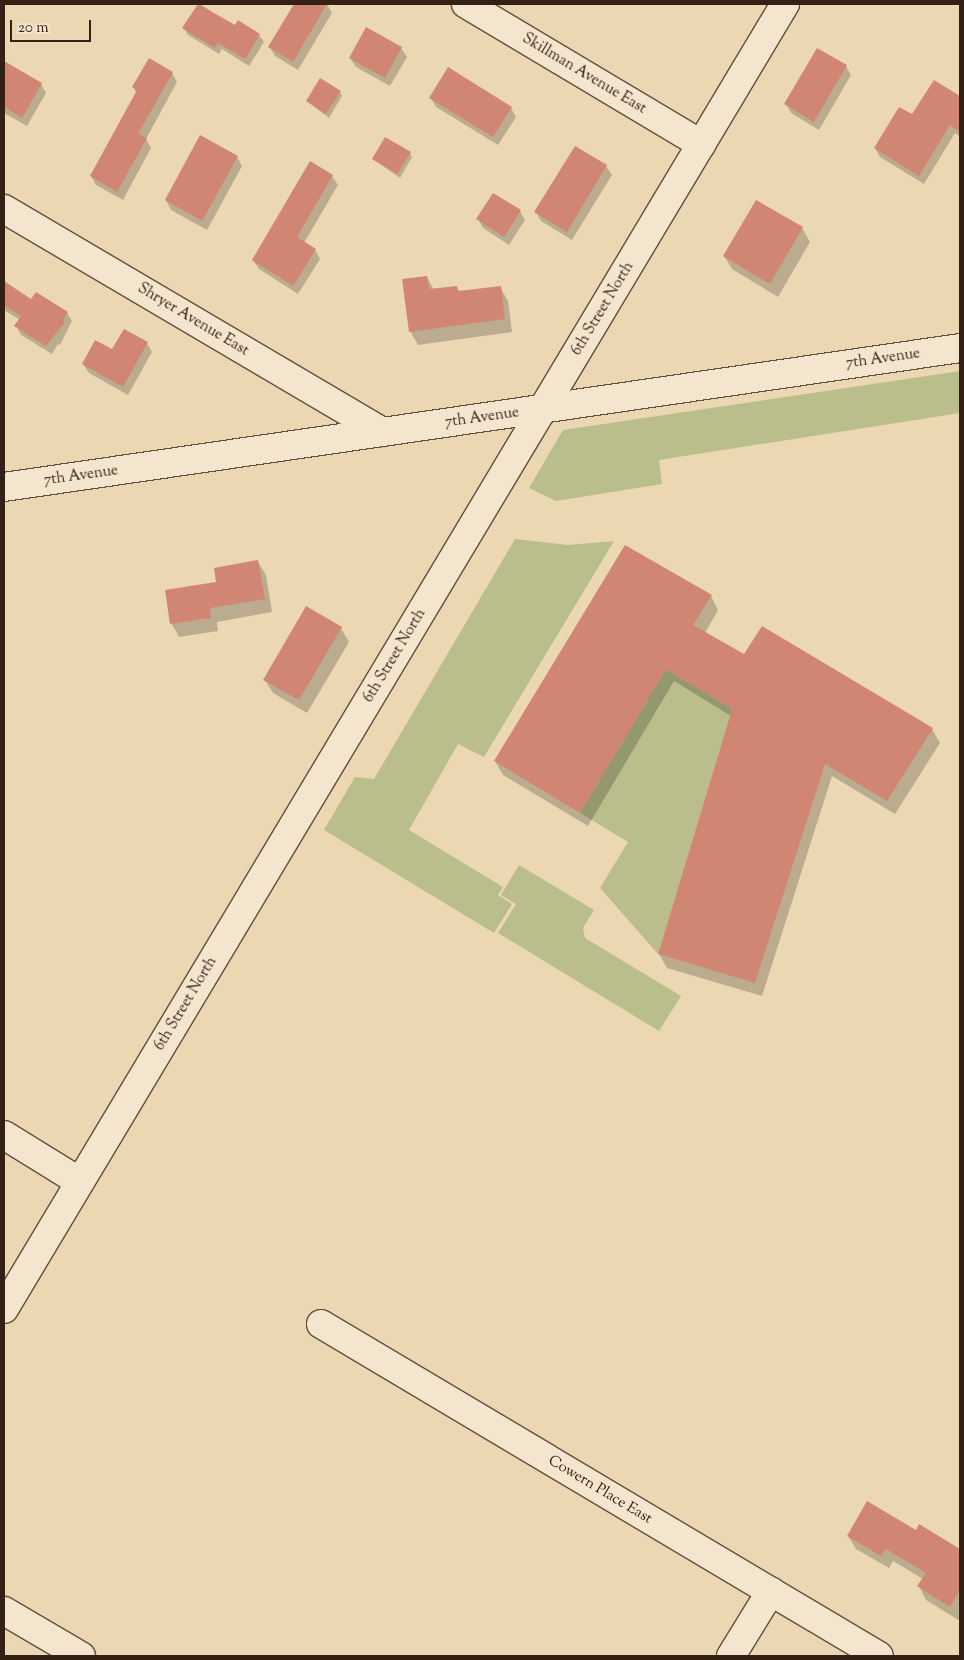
<!DOCTYPE html>
<html>
<head>
<meta charset="utf-8">
<style>
  body { margin:0 }
  #map { position:relative; width:964px; height:1660px; overflow:hidden; background:#ecd7b3; font-family:"Sorts Mill Goudy",serif }
  div>[style] { position:absolute }
  [style*='--x'] { left:calc(var(--x)*1px); top:calc(var(--y)*1px); width:calc(var(--w)*1px); rotate:calc(var(--a)*1deg) }
  .green>* { inset:0; background:#b9be8b }
  .shadow>* { inset:0; background:#0003 }
  .building>* { inset:0; background:#d08672 }
  .roads { filter:drop-shadow(1px 0 #624e3c) drop-shadow(-1px 0 #624e3c) drop-shadow(0 1px #624e3c) drop-shadow(0 -1px #624e3c) }
  .street>* { height:28px; margin:-14px; padding:0 14px; transform-origin:14px; border-radius:14px; background:#f3e5ce }
  .secondary>* { height:28px; margin:-14px; padding:0 14px; transform-origin:14px; border-radius:14px; background:#f3e5ce }
  span { translate:-50% -50%; white-space:nowrap; text-align:center; line-height:1.15; -webkit-text-stroke:4.5px #f3e5ce; paint-order:stroke }
  .street-label { font-size:15px; color:#342014 }
  .frame { position:absolute; inset:0; border:5px solid #342014; pointer-events:none }
  .scale { position:absolute; left:10px; top:20px; width:81px; height:22px; box-sizing:border-box; border:2px solid #342014; border-top:0; padding-left:6px; font-size:15px; line-height:18px; white-space:nowrap; color:#342014; -webkit-text-stroke:4px #f3e5ce; paint-order:stroke }
</style>
</head>
<body>
<div id="map">
  <div class="green">
    <i style="clip-path:polygon(960px 371px,960px 413px,659px 460px,662px 484px,556px 501px,529px 488px,563px 430px)"></i>
    <i style="clip-path:polygon(515px 539px,568px 545px,614px 541px,484px 757px,458px 744px,409px 830px,503px 887px,498px 895px,512px 904px,494px 933px,324px 830px,355px 777px,374px 779px)"></i>
    <i style="clip-path:polygon(666px 669px,732px 709px,658px 954px,600px 888px,628px 842px,580px 813px)"></i>
    <i style="clip-path:polygon(519px 865px,594px 910px,583px 928px,585px 938px,681px 996px,659px 1031px,498px 933px,516px 904px,501px 895px)"></i>
  </div>
  <div class="shadow">
    <i style="clip-path:polygon(200px 4px,235px 27px,259px 35px,264px 42px,249px 66px,222px 49px,219px 54px,188px 35px,184px 28px)"></i>
    <i style="clip-path:polygon(295px 4px,327px 4px,332px 13px,298px 70px,275px 56px,270px 47px)"></i>
    <i style="clip-path:polygon(367px 29px,401px 48px,407px 57px,390px 86px,356px 67px,350px 58px)"></i>
    <i style="clip-path:polygon(4px 63px,41px 84px,46px 93px,27px 126px,4px 113px)"></i>
    <i style="clip-path:polygon(846px 66px,851px 75px,819px 130px,791px 113px,786px 104px)"></i>
    <i style="clip-path:polygon(172px 73px,177px 82px,146px 139px,151px 148px,123px 200px,96px 185px,91px 176px,137px 94px,133px 87px)"></i>
    <i style="clip-path:polygon(934px 81px,960px 98px,960px 137px,955px 133px,924px 184px,880px 157px,875px 148px,912px 116px)"></i>
    <i style="clip-path:polygon(340px 92px,342px 96px,329px 118px,307px 101px)"></i>
    <i style="clip-path:polygon(431px 98px,511px 108px,516px 117px,498px 145px,436px 107px)"></i>
    <i style="clip-path:polygon(575px 147px,606px 166px,612px 175px,572px 240px,541px 221px,536px 212px)"></i>
    <i style="clip-path:polygon(410px 153px,412px 157px,400px 178px,373px 159px)"></i>
    <i style="clip-path:polygon(237px 157px,242px 166px,207px 230px,171px 210px,166px 200px)"></i>
    <i style="clip-path:polygon(310px 163px,332px 176px,338px 185px,304px 243px,315px 250px,320px 259px,298px 294px,259px 269px,253px 260px)"></i>
    <i style="clip-path:polygon(757px 201px,802px 228px,810px 242px,778px 297px,732px 269px,724px 256px)"></i>
    <i style="clip-path:polygon(520px 211px,525px 220px,509px 245px,483px 228px,478px 219px)"></i>
    <i style="clip-path:polygon(427px 277px,434px 290px,456px 287px,460px 292px,500px 287px,508px 301px,512px 332px,418px 345px,410px 331px)"></i>
    <i style="clip-path:polygon(4px 282px,32px 301px,67px 313px,72px 321px,60px 345px,58px 344px,52px 354px,21px 335px,16px 326px,20px 320px,4px 310px)"></i>
    <i style="clip-path:polygon(147px 343px,152px 352px,128px 395px,89px 373px,83px 364px,113px 351px)"></i>
    <i style="clip-path:polygon(258px 562px,266px 575px,272px 612px,217px 622px,218px 631px,179px 637px,172px 624px,218px 583px)"></i>
    <i style="clip-path:polygon(711px 596px,718px 610px,705px 633px,744px 656px,932px 729px,940px 743px,895px 814px,832px 776px,762px 996px,667px 968px,659px 954px,731px 716px,674px 681px,588px 826px,503px 775px,495px 761px)"></i>
    <i style="clip-path:polygon(341px 628px,349px 642px,307px 713px,273px 693px,265px 680px)"></i>
    <i style="clip-path:polygon(920px 1525px,960px 1550px,960px 1621px,926px 1600px,919px 1586px,923px 1579px,893px 1561px,889px 1568px,856px 1549px,848px 1536px,916px 1531px)"></i>
  </div>
  <div class="building">
    <i style="clip-path:polygon(198px 4px,235px 25px,238px 20px,260px 34px,245px 59px,218px 43px,215px 48px,182px 28px)"></i>
    <i style="clip-path:polygon(294px 4px,327px 4px,293px 62px,268px 47px)"></i>
    <i style="clip-path:polygon(366px 27px,402px 47px,385px 78px,349px 58px)"></i>
    <i style="clip-path:polygon(817px 48px,847px 65px,814px 122px,784px 104px)"></i>
    <i style="clip-path:polygon(149px 58px,173px 72px,138px 134px,147px 138px,117px 192px,90px 176px,137px 90px,132px 87px)"></i>
    <i style="clip-path:polygon(4px 61px,42px 83px,22px 118px,4px 107px)"></i>
    <i style="clip-path:polygon(448px 67px,512px 107px,493px 137px,429px 98px)"></i>
    <i style="clip-path:polygon(320px 78px,341px 91px,326px 114px,306px 101px)"></i>
    <i style="clip-path:polygon(934px 80px,960px 96px,960px 132px,950px 125px,919px 176px,874px 148px,899px 107px,912px 114px)"></i>
    <i style="clip-path:polygon(200px 135px,238px 156px,202px 221px,165px 200px)"></i>
    <i style="clip-path:polygon(385px 137px,411px 152px,397px 174px,372px 159px)"></i>
    <i style="clip-path:polygon(575px 146px,607px 165px,567px 232px,534px 212px)"></i>
    <i style="clip-path:polygon(310px 161px,333px 175px,297px 237px,316px 249px,293px 286px,252px 260px)"></i>
    <i style="clip-path:polygon(493px 193px,521px 210px,504px 237px,476px 219px)"></i>
    <i style="clip-path:polygon(756px 200px,803px 227px,770px 284px,723px 256px)"></i>
    <i style="clip-path:polygon(427px 276px,429px 289px,457px 286px,458px 291px,501px 286px,505px 319px,409px 332px,402px 279px)"></i>
    <i style="clip-path:polygon(4px 281px,31px 299px,36px 292px,68px 312px,63px 320px,65px 322px,46px 346px,14px 326px,21px 316px,4px 305px)"></i>
    <i style="clip-path:polygon(124px 329px,148px 342px,123px 387px,82px 364px,95px 340px,112px 349px)"></i>
    <i style="clip-path:polygon(625px 545px,712px 595px,693px 625px,744px 654px,762px 626px,933px 728px,887px 801px,825px 764px,755px 983px,658px 954px,732px 709px,666px 669px,580px 813px,494px 761px)"></i>
    <i style="clip-path:polygon(258px 560px,265px 599px,210px 608px,211px 618px,170px 624px,165px 590px,216px 582px,214px 568px)"></i>
    <i style="clip-path:polygon(306px 606px,342px 627px,299px 700px,263px 680px)"></i>
    <i style="clip-path:polygon(867px 1501px,916px 1530px,919px 1524px,960px 1549px,960px 1590px,950px 1607px,917px 1586px,926px 1573px,886px 1549px,881px 1556px,847px 1536px)"></i>
  </div>
  <div class="roads">
    <div class="street">
      <i style="--x:466;--y:4;--w:274;--a:30.8"></i>
      <i style="--x:4;--y:209;--w:439;--a:30.5"></i>
      <i style="--x:4;--y:1135;--w:89;--a:31.7"></i>
      <i style="--x:4;--y:1309;--w:1521;--a:-59.1"></i>
      <i style="--x:321;--y:1324;--w:649;--a:30.75"></i>
      <i style="--x:731;--y:1656;--w:76;--a:-58.4"></i>
    </div>
    <div class="secondary">
      <i style="--x:4;--y:487;--w:966;--a:-8.27"></i>
      <i style="--x:4;--y:1611;--w:89;--a:30.3"></i>
    </div>
  </div>
  <div class="street-label">
    <span style="left:584px;top:74px;rotate:31deg">Skillman Avenue East</span>
    <span style="left:603px;top:309px;rotate:-59deg">6th Street North</span>
    <span style="left:193px;top:320px;rotate:31deg">Shryer Avenue East</span>
    <span style="left:883px;top:359px;rotate:-8deg">7th Avenue</span>
    <span style="left:482px;top:418px;rotate:-8deg">7th Avenue</span>
    <span style="left:81px;top:476px;rotate:-8deg">7th Avenue</span>
    <span style="left:395px;top:656px;rotate:-59deg">6th Street North</span>
    <span style="left:186px;top:1004px;rotate:-59deg">6th Street North</span>
    <span style="left:600px;top:1490px;rotate:31deg">Cowern Place East</span>
  </div>
  <div class="frame"></div>
  <div class="scale">20 m</div>
</div>
</body>
</html>
